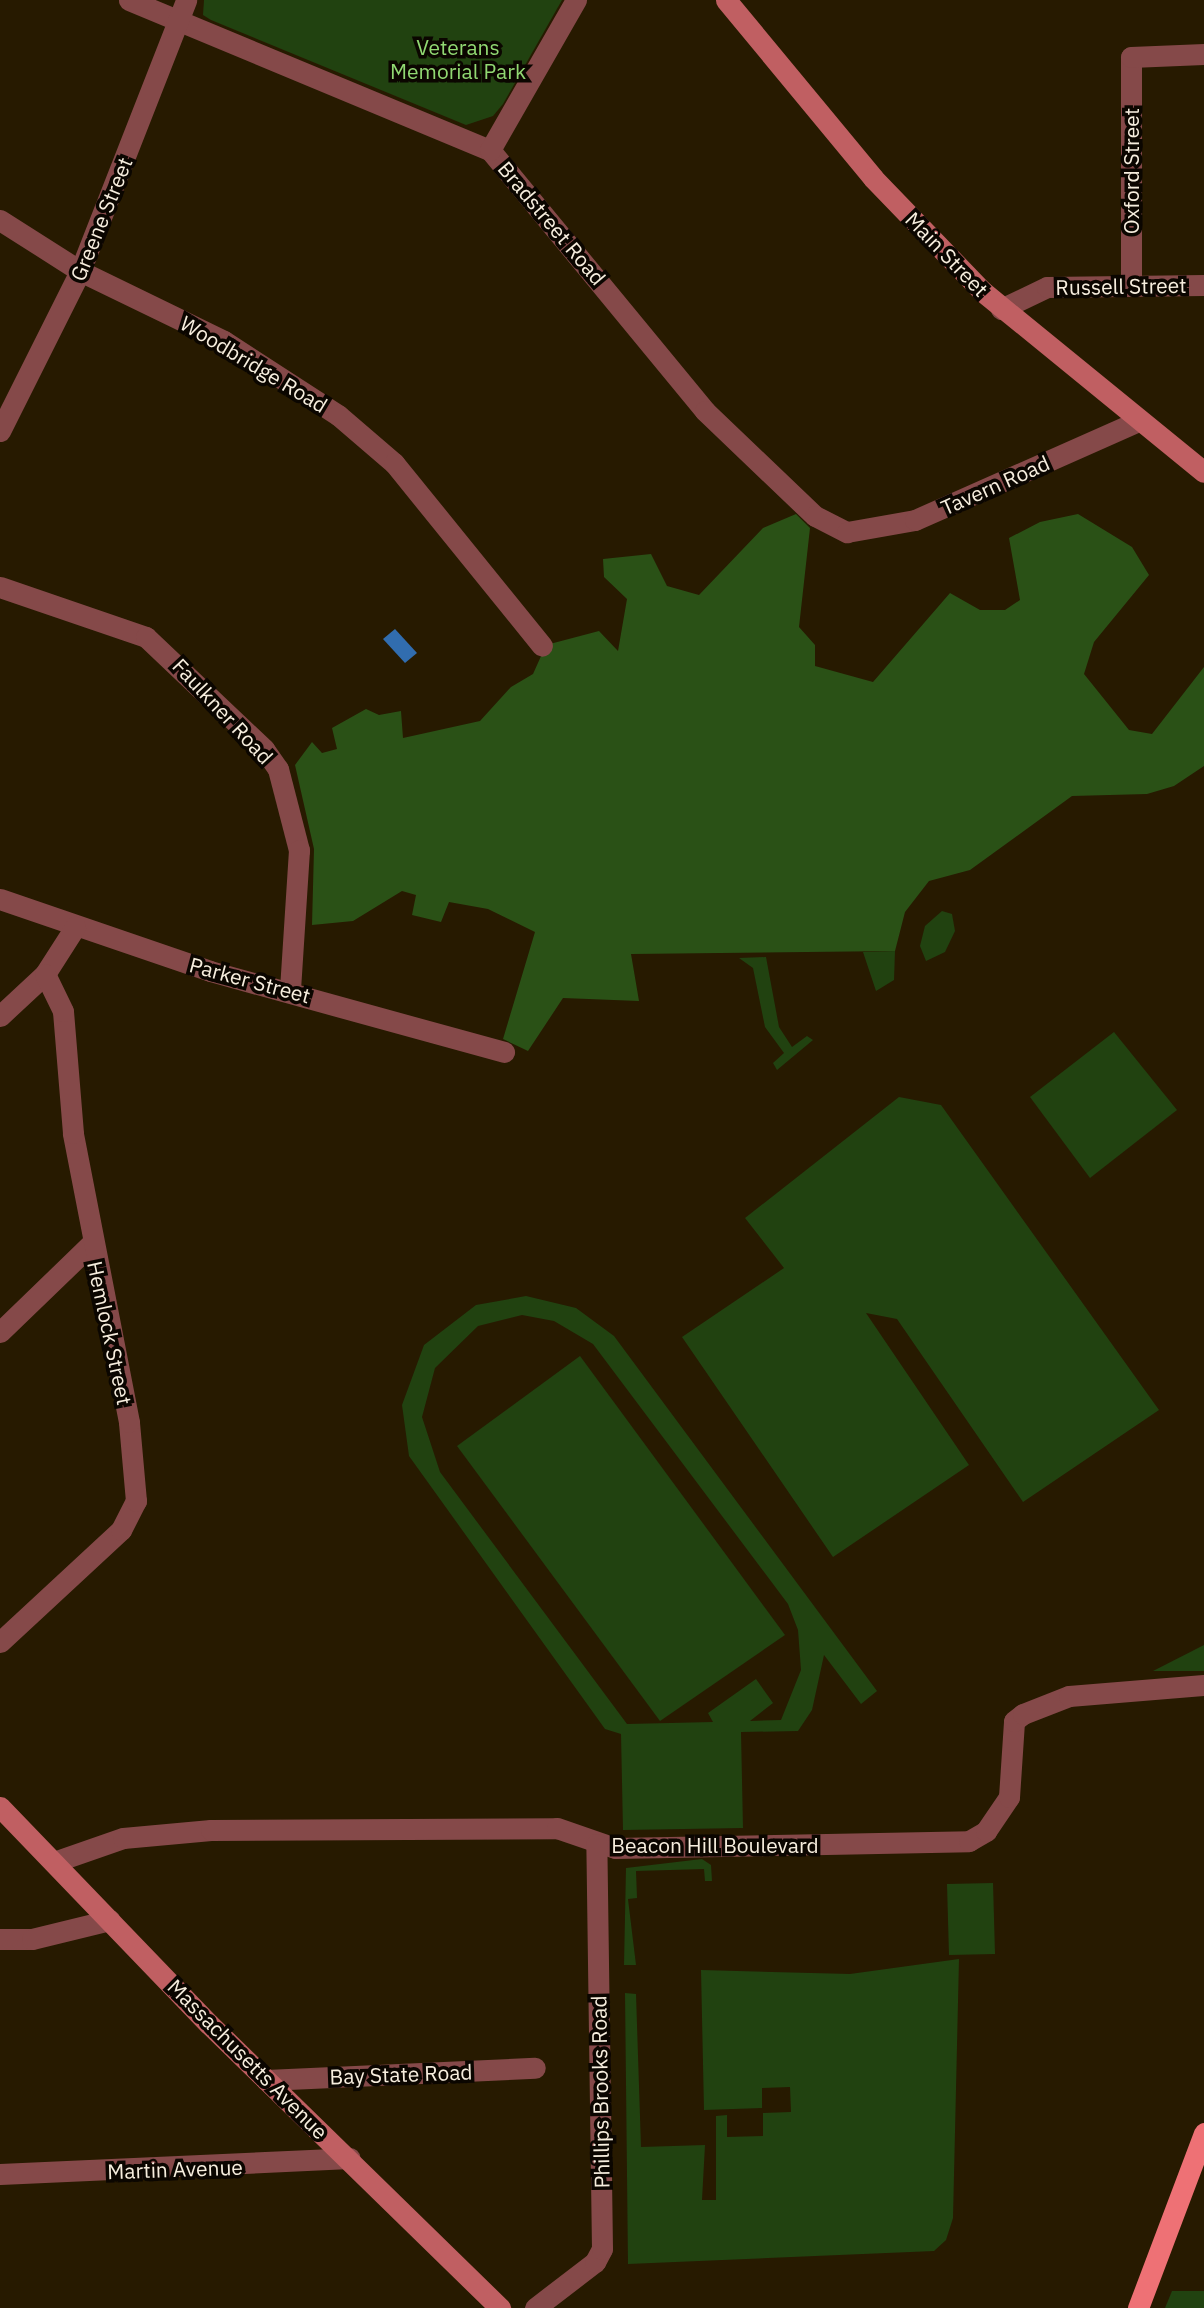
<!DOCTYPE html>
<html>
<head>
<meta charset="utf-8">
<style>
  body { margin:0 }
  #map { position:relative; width:1204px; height:2308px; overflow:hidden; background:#271a00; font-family:"IBM Plex Sans",sans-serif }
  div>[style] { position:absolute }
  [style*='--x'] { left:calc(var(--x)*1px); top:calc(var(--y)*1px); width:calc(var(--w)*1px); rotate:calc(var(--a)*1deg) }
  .green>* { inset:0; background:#214210 }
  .forest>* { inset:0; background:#2a5116 }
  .water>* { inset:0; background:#316daf }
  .street>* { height:21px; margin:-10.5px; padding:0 10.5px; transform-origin:10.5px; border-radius:10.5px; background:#854949 }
  .secondary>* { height:21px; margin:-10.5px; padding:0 10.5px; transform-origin:10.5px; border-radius:10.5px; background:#c05f62 }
  .primary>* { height:21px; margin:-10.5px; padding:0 10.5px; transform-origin:10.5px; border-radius:10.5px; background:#ee7175 }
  span { translate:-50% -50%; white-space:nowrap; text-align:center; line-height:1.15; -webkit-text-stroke:7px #0b0600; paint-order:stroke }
  .park-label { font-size:21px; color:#91d872 }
  .street-label { font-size:21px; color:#f7eede }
</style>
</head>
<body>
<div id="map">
  <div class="green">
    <i style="clip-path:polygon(204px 0,562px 0,503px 104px,493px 116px,466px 125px,211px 20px,203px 15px)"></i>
    <i style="clip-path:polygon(942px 911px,952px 914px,955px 931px,945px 952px,926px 961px,920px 946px,925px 926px)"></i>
    <i style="clip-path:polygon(895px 951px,894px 980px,876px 991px,863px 952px)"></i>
    <i style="clip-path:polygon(766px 957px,779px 1027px,792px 1047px,807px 1036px,813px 1040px,777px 1070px,773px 1063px,784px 1053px,765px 1027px,753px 968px,739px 958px)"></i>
    <i style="clip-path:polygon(1114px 1032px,1177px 1110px,1090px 1178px,1030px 1097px)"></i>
    <i style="clip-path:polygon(899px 1097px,941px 1105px,1159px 1410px,1023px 1502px,897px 1319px,866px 1313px,969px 1465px,833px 1557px,682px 1337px,784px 1268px,745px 1218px)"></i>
    <i style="clip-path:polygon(evenodd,526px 1296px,576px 1308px,614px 1336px,877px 1691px,861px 1704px,824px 1655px,812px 1710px,798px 1731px,741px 1732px,743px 1828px,623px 1830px,621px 1734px,605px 1729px,409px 1456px,402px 1405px,424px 1345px,476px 1305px,526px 1296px,522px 1315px,554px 1321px,593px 1344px,788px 1604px,798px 1630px,801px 1670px,781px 1720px,750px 1721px,773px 1703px,756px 1679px,708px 1713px,713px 1722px,627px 1724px,440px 1472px,422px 1417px,435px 1368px,478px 1326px,522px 1315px)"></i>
    <i style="clip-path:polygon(580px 1356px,785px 1635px,660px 1721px,457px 1446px)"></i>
    <i style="clip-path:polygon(1204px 1645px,1204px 1671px,1153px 1671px)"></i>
    <i style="clip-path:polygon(702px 1859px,711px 1865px,712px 1881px,705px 1881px,704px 1869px,636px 1871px,637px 1898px,628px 1899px,636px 1965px,624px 1965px,626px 1868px)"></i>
    <i style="clip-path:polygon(993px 1883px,995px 1954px,949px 1955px,947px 1884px)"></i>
    <i style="clip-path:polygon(959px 1959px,953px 2218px,946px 2240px,934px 2251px,628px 2264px,625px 1993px,636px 1994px,641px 2147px,705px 2145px,702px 2200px,716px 2200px,716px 2116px,727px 2115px,727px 2137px,763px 2136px,763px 2113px,791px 2112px,790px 2087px,762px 2088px,762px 2108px,704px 2110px,701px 1970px,850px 1974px)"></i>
    <i style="clip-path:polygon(1172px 2291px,1204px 2291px,1204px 2308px,1165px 2308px)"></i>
  </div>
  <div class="forest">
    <i style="clip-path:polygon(796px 514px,810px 528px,799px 627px,815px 645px,815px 666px,873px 682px,950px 593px,980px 610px,1005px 610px,1020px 600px,1009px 538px,1040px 522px,1078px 514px,1132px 547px,1149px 575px,1094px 642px,1084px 674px,1129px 730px,1152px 734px,1204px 667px,1204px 766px,1174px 786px,1147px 794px,1072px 796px,970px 870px,929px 881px,905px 912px,895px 951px,631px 954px,639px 1001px,563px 998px,528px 1051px,503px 1039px,535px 932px,488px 909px,449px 902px,441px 922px,412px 915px,416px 895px,402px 891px,353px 921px,312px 925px,314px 849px,295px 765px,312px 742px,322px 753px,337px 749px,332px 728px,366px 709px,379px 715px,401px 711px,403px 738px,480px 721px,511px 687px,533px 674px,546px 645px,599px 631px,618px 651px,627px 599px,604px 577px,603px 559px,651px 554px,667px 586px,699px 595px,763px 528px)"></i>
  </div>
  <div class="water">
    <i style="clip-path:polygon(395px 629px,417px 653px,405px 663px,383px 639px)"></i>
  </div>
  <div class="street">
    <i style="--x:129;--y:0;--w:391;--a:22.6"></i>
    <i style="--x:490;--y:150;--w:338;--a:50.5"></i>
    <i style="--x:705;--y:411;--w:152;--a:43.7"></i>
    <i style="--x:815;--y:516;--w:36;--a:27"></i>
    <i style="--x:847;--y:532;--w:69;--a:-10"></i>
    <i style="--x:915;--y:520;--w:244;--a:-23.9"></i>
    <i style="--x:490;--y:150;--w:173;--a:-60.2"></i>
    <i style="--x:0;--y:220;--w:95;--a:32.5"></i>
    <i style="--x:80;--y:271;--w:160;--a:25.9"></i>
    <i style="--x:224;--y:341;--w:136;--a:33"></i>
    <i style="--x:338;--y:415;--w:74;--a:40.6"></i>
    <i style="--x:394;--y:463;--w:235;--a:51"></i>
    <i style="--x:1131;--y:285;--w:228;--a:-90"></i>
    <i style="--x:1131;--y:57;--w:73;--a:-2.4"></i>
    <i style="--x:1001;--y:309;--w:51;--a:-25.6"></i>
    <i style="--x:1047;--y:287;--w:157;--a:-0.7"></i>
    <i style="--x:0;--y:431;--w:179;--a:-63.4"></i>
    <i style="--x:80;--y:271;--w:291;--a:-68.6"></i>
    <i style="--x:0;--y:587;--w:154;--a:18.9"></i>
    <i style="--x:146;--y:637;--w:163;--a:43.5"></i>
    <i style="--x:264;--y:749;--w:24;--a:55"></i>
    <i style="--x:278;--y:769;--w:84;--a:75.5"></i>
    <i style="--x:299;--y:850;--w:139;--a:93.7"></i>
    <i style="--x:0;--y:899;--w:222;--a:18.9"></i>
    <i style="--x:210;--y:971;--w:305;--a:15.4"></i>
    <i style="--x:0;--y:1016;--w:62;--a:-43"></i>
    <i style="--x:45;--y:974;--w:56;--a:-57.4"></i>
    <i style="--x:0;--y:1332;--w:125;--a:-44"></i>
    <i style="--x:0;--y:1642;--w:165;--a:-42.8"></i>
    <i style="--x:121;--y:1530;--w:33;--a:-63"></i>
    <i style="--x:136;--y:1501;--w:79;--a:-95.1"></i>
    <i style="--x:129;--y:1422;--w:294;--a:-101"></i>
    <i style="--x:73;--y:1133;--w:122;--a:-94.7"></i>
    <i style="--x:63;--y:1011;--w:41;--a:-115.9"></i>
    <i style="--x:54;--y:1862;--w:73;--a:-19.2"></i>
    <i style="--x:123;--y:1838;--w:88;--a:-5.2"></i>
    <i style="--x:211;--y:1830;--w:346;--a:-0.3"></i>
    <i style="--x:557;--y:1828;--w:61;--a:19"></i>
    <i style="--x:615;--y:1848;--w:354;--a:-1.1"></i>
    <i style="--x:969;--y:1841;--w:20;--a:-30"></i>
    <i style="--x:986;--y:1831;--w:41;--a:-55.9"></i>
    <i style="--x:1009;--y:1797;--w:76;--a:-86.2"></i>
    <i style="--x:1014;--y:1721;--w:11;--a:-38"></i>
    <i style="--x:1023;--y:1714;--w:49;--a:-21.4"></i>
    <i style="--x:1069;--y:1696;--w:135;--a:-4.7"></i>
    <i style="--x:0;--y:1939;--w:32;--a:0"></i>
    <i style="--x:32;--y:1939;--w:80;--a:-13.7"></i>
    <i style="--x:266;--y:2080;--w:269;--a:-2.6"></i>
    <i style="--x:0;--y:2174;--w:350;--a:-2.6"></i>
    <i style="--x:535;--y:2308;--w:76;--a:-37.5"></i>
    <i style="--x:595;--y:2262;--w:15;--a:-62"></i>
    <i style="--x:602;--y:2249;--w:405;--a:-90.8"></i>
  </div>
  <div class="secondary">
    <i style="--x:726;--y:0;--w:231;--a:50.4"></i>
    <i style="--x:873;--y:178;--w:157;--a:46"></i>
    <i style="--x:982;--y:291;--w:286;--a:39.2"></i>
    <i style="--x:0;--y:1807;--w:301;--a:46.1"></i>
    <i style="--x:209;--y:2024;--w:407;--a:44.3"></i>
  </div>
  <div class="primary">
    <i style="--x:1138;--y:2308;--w:187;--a:-69.3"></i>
  </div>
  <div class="park-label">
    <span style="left:458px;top:59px">Veterans<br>Memorial Park</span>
  </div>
  <div class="street-label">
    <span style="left:1131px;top:171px;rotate:-90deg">Oxford Street</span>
    <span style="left:101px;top:219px;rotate:-68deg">Greene Street</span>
    <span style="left:552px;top:223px;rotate:50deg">Bradstreet Road</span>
    <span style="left:947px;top:254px;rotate:46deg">Main Street</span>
    <span style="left:1121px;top:286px;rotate:-1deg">Russell Street</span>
    <span style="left:254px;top:364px;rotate:31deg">Woodbridge Road</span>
    <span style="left:995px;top:485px;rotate:-24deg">Tavern Road</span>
    <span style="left:223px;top:711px;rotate:47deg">Faulkner Road</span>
    <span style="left:250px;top:980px;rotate:15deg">Parker Street</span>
    <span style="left:110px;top:1333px;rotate:78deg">Hemlock Street</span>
    <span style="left:715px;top:1845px">Beacon Hill Boulevard</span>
    <span style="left:248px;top:2059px;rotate:45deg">Massachusetts Avenue</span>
    <span style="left:401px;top:2074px;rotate:-2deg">Bay State Road</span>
    <span style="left:600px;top:2092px;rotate:-91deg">Phillips Brooks Road</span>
    <span style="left:175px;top:2169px;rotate:-2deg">Martin Avenue</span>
  </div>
</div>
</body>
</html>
